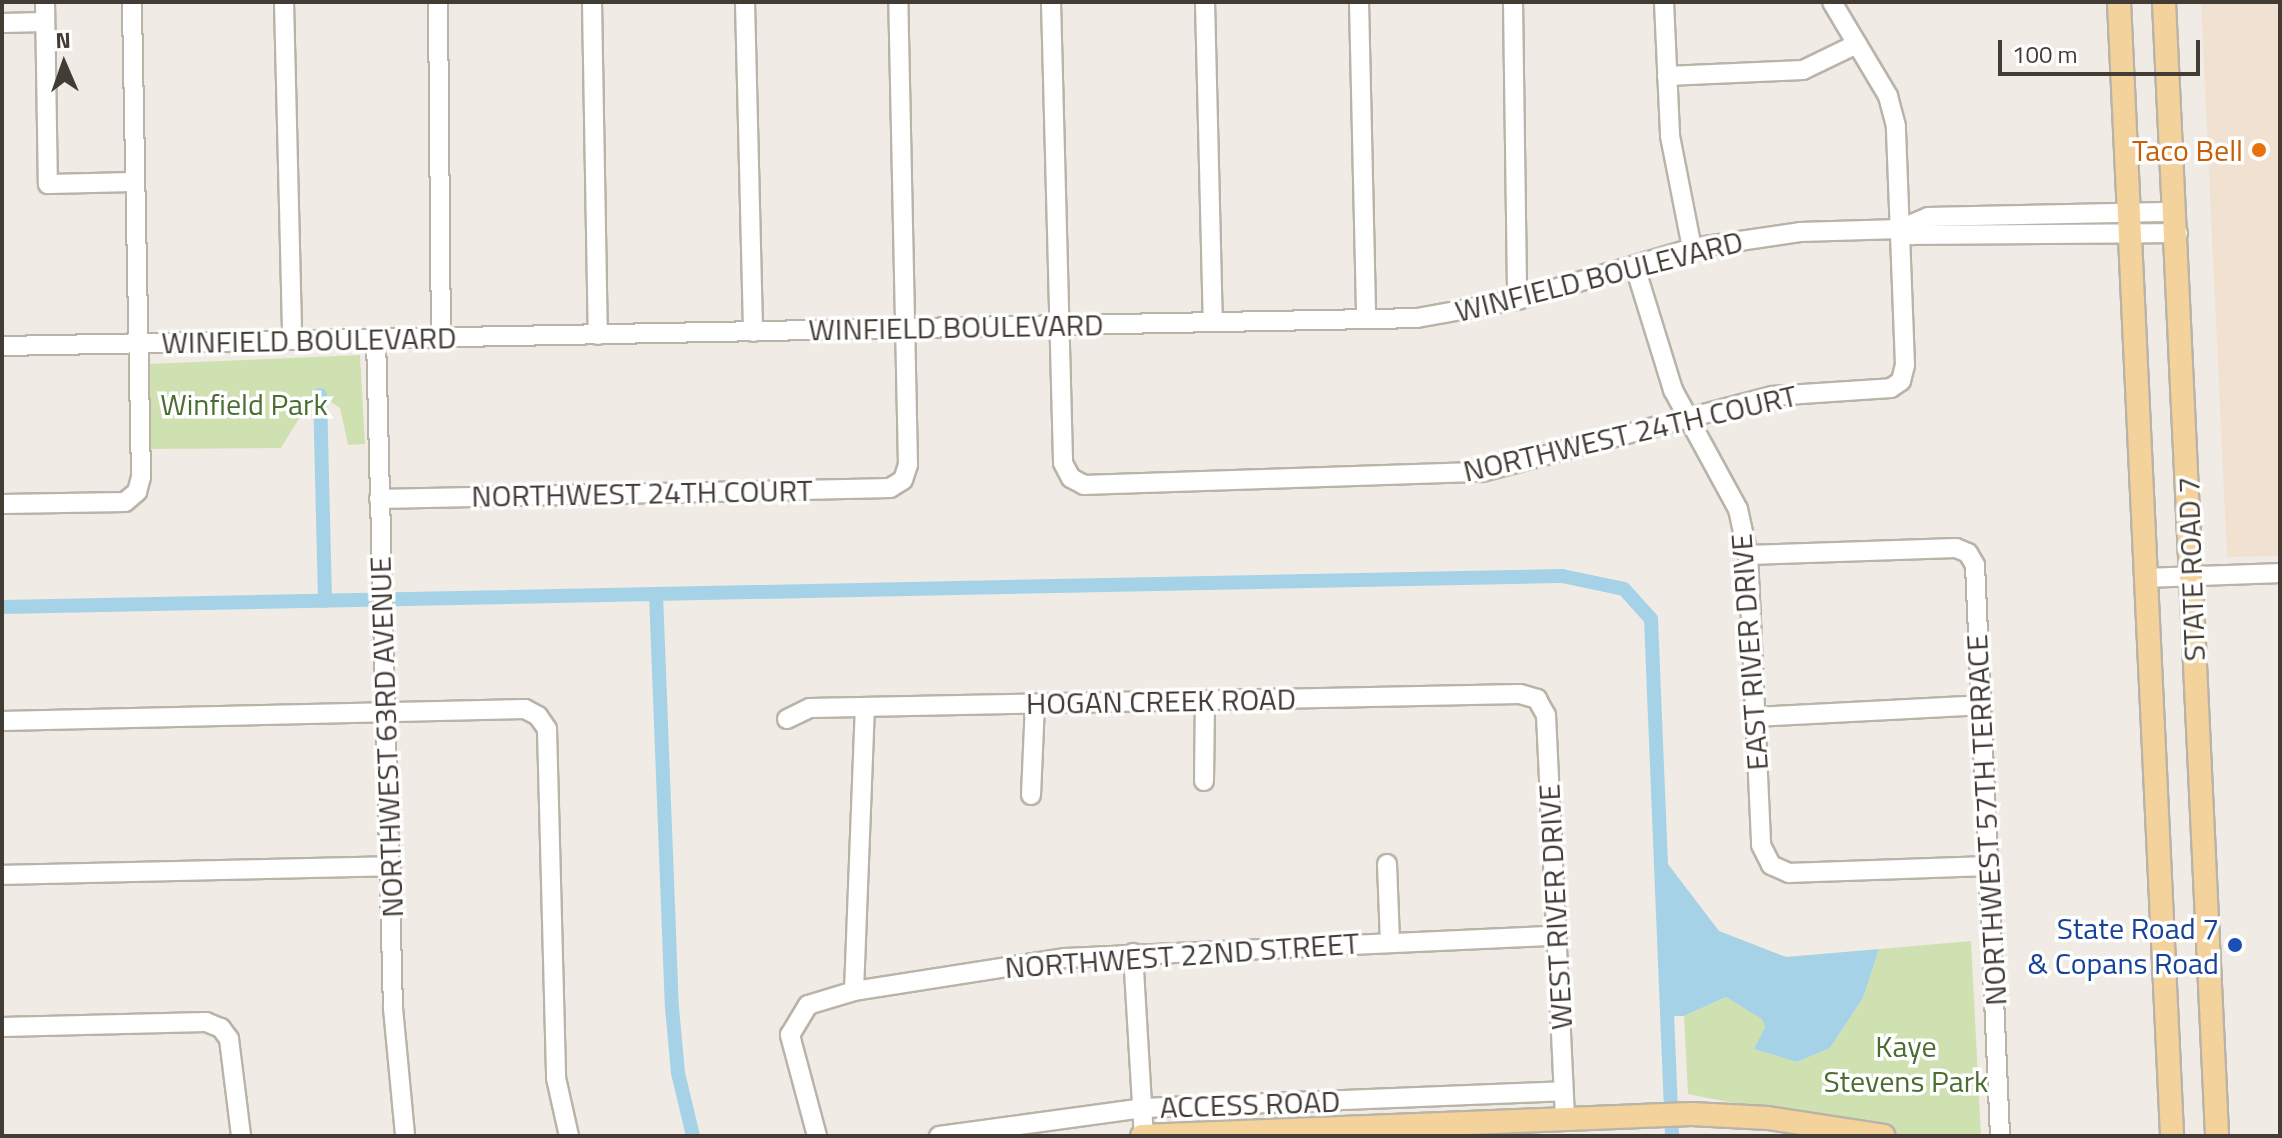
<!DOCTYPE html>
<html>
<head>
<meta charset="utf-8">
<style>
  body { margin:0 }
  #map { position:relative; width:2282px; height:1138px; overflow:hidden; background:#f0ece5; font-family:"Titillium Web",sans-serif }
  div>[style] { position:absolute }
  [style*='--x'] { left:calc(var(--x)*1px); top:calc(var(--y)*1px); width:calc(var(--w)*1px); rotate:calc(var(--a)*1deg) }
  .commercial>* { inset:0; background:#f1e1d1 }
  .green>* { inset:0; background:#cfe1b1 }
  .water>* { inset:0; background:#a6d2e7 }
  .canal>* { height:14px; margin:-7px; padding:0 7px; transform-origin:7px; border-radius:7px; background:#a6d2e7 }
  .roads { filter:drop-shadow(2px 0 #bab3a8) drop-shadow(-2px 0 #bab3a8) drop-shadow(0 2px #bab3a8) drop-shadow(0 -2px #bab3a8) }
  .minor>* { height:18px; margin:-9px; padding:0 9px; transform-origin:9px; border-radius:9px; background:#fff }
  .major>* { height:22px; margin:-11px; padding:0 11px; transform-origin:11px; border-radius:11px; background:#f3d39b }
  .dots>* { width:22px; height:22px; translate:-50% -50%; box-sizing:border-box; border:4px solid #fff; border-radius:50% }
  span { translate:-50% -50%; white-space:nowrap; text-align:center; line-height:1.15; -webkit-text-stroke:7px #fff; paint-order:stroke }
  .food-label { font-size:30px; color:#c56008 }
  .right { translate:-100% -50%; text-align:right }
  .street-label { font-size:30px; color:#423c35 }
  .park-label { font-size:30px; color:#4b6d2f }
  .transit-label { font-size:30px; color:#164399 }
  .frame { position:absolute; inset:0; border:4px solid #423c35; pointer-events:none }
  .north { position:absolute; left:24px; top:24px; width:80px; height:80px; -webkit-text-stroke:6px #fff; paint-order:stroke; rotate:358deg; font-size:22px; font-weight:700; line-height:32px; text-align:center; color:#423c35 }
  .north::after { content:''; display:block; margin:auto; width:28px; height:36px; background:#423c35; clip-path:polygon(50% 0,100% 100%,50% 72%,0 100%) }
  .scale { position:absolute; left:1998px; top:40px; width:202px; height:36px; box-sizing:border-box; border:4px solid #423c35; border-top:0; padding-left:10px; font-size:24px; line-height:28px; white-space:nowrap; color:#423c35; -webkit-text-stroke:6px #fff; paint-order:stroke }
</style>
</head>
<body>
<div id="map">
  <div class="commercial">
    <i style="clip-path:polygon(2201px 2px,2280px 2px,2280px 556px,2227px 557px)"></i>
  </div>
  <div class="green">
    <i style="clip-path:polygon(360px 355px,365px 444px,348px 445px,340px 408px,331px 402px,308px 404px,281px 448px,149px 449px,148px 364px)"></i>
    <i style="clip-path:polygon(1971px 941px,1981px 1136px,1901px 1136px,1688px 1094px,1684px 1016px,1726px 997px,1762px 1018px,1765px 1027px,1755px 1049px,1797px 1062px,1830px 1048px,1863px 998px,1879px 949px)"></i>
  </div>
  <div class="water">
    <i style="clip-path:polygon(1661px 855px,1719px 931px,1786px 957px,1879px 949px,1863px 998px,1830px 1048px,1797px 1062px,1754px 1049px,1765px 1027px,1762px 1019px,1726px 997px,1684px 1016px,1668px 1016px)"></i>
  </div>
  <div class="canal">
    <i style="--x:320;--y:395;--w:206;--a:88.6"></i>
    <i style="--x:656;--y:594;--w:414;--a:87.8"></i>
    <i style="--x:672;--y:1008;--w:65;--a:84.7"></i>
    <i style="--x:678;--y:1073;--w:65;--a:76.6"></i>
    <i style="--x:2;--y:607;--w:1560;--a:-1.14"></i>
    <i style="--x:1562;--y:576;--w:63;--a:11.8"></i>
    <i style="--x:1624;--y:589;--w:40;--a:48"></i>
    <i style="--x:1651;--y:619;--w:517;--a:87.67"></i>
  </div>
  <div class="roads">
    <div class="minor">
      <i style="--x:45;--y:2;--w:182;--a:89.1"></i>
      <i style="--x:48;--y:184;--w:86;--a:-1.3"></i>
      <i style="--x:284;--y:2;--w:338;--a:88.6"></i>
      <i style="--x:438;--y:2;--w:334;--a:89.5"></i>
      <i style="--x:592;--y:2;--w:333;--a:89"></i>
      <i style="--x:745;--y:2;--w:330;--a:88.6"></i>
      <i style="--x:1051;--y:2;--w:461;--a:88.5"></i>
      <i style="--x:1063;--y:463;--w:17;--a:62"></i>
      <i style="--x:1071;--y:478;--w:15;--a:28"></i>
      <i style="--x:1084;--y:485;--w:398;--a:-1.9"></i>
      <i style="--x:1482;--y:472;--w:300;--a:-14.7"></i>
      <i style="--x:1772;--y:396;--w:119;--a:-3.8"></i>
      <i style="--x:1891;--y:388;--w:12;--a:-35"></i>
      <i style="--x:1901;--y:381;--w:16;--a:-76"></i>
      <i style="--x:1905;--y:365;--w:239;--a:-92.2"></i>
      <i style="--x:1896;--y:126;--w:31;--a:-105"></i>
      <i style="--x:1888;--y:96;--w:109;--a:-120.8"></i>
      <i style="--x:1205;--y:2;--w:319;--a:88.6"></i>
      <i style="--x:1359;--y:2;--w:317;--a:88.7"></i>
      <i style="--x:1513;--y:2;--w:298;--a:89.2"></i>
      <i style="--x:1664;--y:2;--w:134;--a:87.4"></i>
      <i style="--x:1670;--y:136;--w:114;--a:78.9"></i>
      <i style="--x:2;--y:23;--w:43;--a:-1.3"></i>
      <i style="--x:1667;--y:76;--w:136;--a:-2.5"></i>
      <i style="--x:1803;--y:70;--w:60;--a:-25.7"></i>
      <i style="--x:1900;--y:229;--w:13;--a:29"></i>
      <i style="--x:1911;--y:235;--w:267;--a:-0.4"></i>
      <i style="--x:1635;--y:267;--w:129;--a:72.8"></i>
      <i style="--x:1673;--y:390;--w:136;--a:61.4"></i>
      <i style="--x:1738;--y:509;--w:47;--a:77.7"></i>
      <i style="--x:1748;--y:555;--w:290;--a:87.4"></i>
      <i style="--x:1761;--y:845;--w:22;--a:63"></i>
      <i style="--x:1771;--y:865;--w:20;--a:24"></i>
      <i style="--x:1789;--y:873;--w:198;--a:-2"></i>
      <i style="--x:376;--y:338;--w:670;--a:88.55"></i>
      <i style="--x:393;--y:1008;--w:129;--a:84.6"></i>
      <i style="--x:2;--y:346;--w:1415;--a:-1.13"></i>
      <i style="--x:1417;--y:318;--w:102;--a:-10.2"></i>
      <i style="--x:1517;--y:300;--w:183;--a:-16.5"></i>
      <i style="--x:1692;--y:248;--w:109;--a:-8.4"></i>
      <i style="--x:1800;--y:232;--w:100;--a:-1.7"></i>
      <i style="--x:1900;--y:229;--w:30;--a:-23"></i>
      <i style="--x:1928;--y:217;--w:246;--a:-1.2"></i>
      <i style="--x:379;--y:499;--w:511;--a:-1.23"></i>
      <i style="--x:890;--y:488;--w:15;--a:-32"></i>
      <i style="--x:903;--y:480;--w:16;--a:-72"></i>
      <i style="--x:908;--y:465;--w:463;--a:-91.2"></i>
      <i style="--x:2;--y:504;--w:123;--a:-0.9"></i>
      <i style="--x:125;--y:502;--w:16;--a:-40"></i>
      <i style="--x:137;--y:492;--w:16;--a:-75"></i>
      <i style="--x:141;--y:477;--w:475;--a:-91.1"></i>
      <i style="--x:1748;--y:555;--w:208;--a:-1.9"></i>
      <i style="--x:1956;--y:548;--w:13;--a:23"></i>
      <i style="--x:1968;--y:553;--w:14;--a:60"></i>
      <i style="--x:1975;--y:565;--w:572;--a:87.49"></i>
      <i style="--x:2146;--y:578;--w:134;--a:-2.1"></i>
      <i style="--x:1754;--y:717;--w:227;--a:-3"></i>
      <i style="--x:787;--y:719;--w:25;--a:-26"></i>
      <i style="--x:810;--y:708;--w:710;--a:-1.13"></i>
      <i style="--x:1520;--y:694;--w:18;--a:16"></i>
      <i style="--x:1537;--y:699;--w:18;--a:61"></i>
      <i style="--x:1546;--y:715;--w:403;--a:87.3"></i>
      <i style="--x:2;--y:721;--w:523;--a:-1.31"></i>
      <i style="--x:525;--y:709;--w:15;--a:28"></i>
      <i style="--x:538;--y:716;--w:16;--a:55"></i>
      <i style="--x:547;--y:729;--w:349;--a:88.5"></i>
      <i style="--x:556;--y:1078;--w:59;--a:77.4"></i>
      <i style="--x:1204;--y:781;--w:81;--a:-89.3"></i>
      <i style="--x:1031;--y:795;--w:91;--a:-87.5"></i>
      <i style="--x:1387;--y:864;--w:78;--a:87.8"></i>
      <i style="--x:2;--y:875;--w:389;--a:-1.3"></i>
      <i style="--x:1133;--y:953;--w:183;--a:86.6"></i>
      <i style="--x:854;--y:991;--w:284;--a:-87.8"></i>
      <i style="--x:2;--y:1027;--w:204;--a:-1.4"></i>
      <i style="--x:206;--y:1022;--w:16;--a:22"></i>
      <i style="--x:221;--y:1028;--w:14;--a:54"></i>
      <i style="--x:229;--y:1039;--w:98;--a:82.9"></i>
      <i style="--x:817;--y:1136;--w:105;--a:-105"></i>
      <i style="--x:790;--y:1035;--w:35;--a:-59"></i>
      <i style="--x:808;--y:1005;--w:48;--a:-16.9"></i>
      <i style="--x:854;--y:991;--w:213;--a:-8.9"></i>
      <i style="--x:1064;--y:958;--w:492;--a:-2.6"></i>
      <i style="--x:939;--y:1136;--w:206;--a:-7.8"></i>
      <i style="--x:1143;--y:1108;--w:420;--a:-2.3"></i>
    </div>
    <div class="major">
      <i style="--x:2119;--y:2;--w:1135;--a:87.32"></i>
      <i style="--x:2164;--y:2;--w:1135;--a:87.32"></i>
      <i style="--x:1142;--y:1136;--w:550;--a:-2.29"></i>
      <i style="--x:1692;--y:1114;--w:76;--a:3"></i>
      <i style="--x:1768;--y:1118;--w:117;--a:8.8"></i>
    </div>
  </div>
  <div class="dots">
    <i style="left:2259px;top:150px;background:#e8710a"></i>
    <i style="left:2235px;top:945px;background:#1a4fb4"></i>
  </div>
  <div class="food-label">
    <span class="right" style="left:2243px;top:150px">Taco Bell</span>
  </div>
  <div class="street-label">
    <span style="left:1599px;top:276px;rotate:-14deg">WINFIELD BOULEVARD</span>
    <span style="left:956px;top:327px;rotate:-1deg">WINFIELD BOULEVARD</span>
    <span style="left:309px;top:340px;rotate:-1deg">WINFIELD BOULEVARD</span>
    <span style="left:1630px;top:433px;rotate:-13deg">NORTHWEST 24TH COURT</span>
    <span style="left:642px;top:493px;rotate:-1deg">NORTHWEST 24TH COURT</span>
    <span style="left:2191px;top:569px;rotate:-92deg">STATE ROAD 7</span>
    <span style="left:1749px;top:652px;rotate:-94deg">EAST RIVER DRIVE</span>
    <span style="left:1161px;top:701px;rotate:-1deg">HOGAN CREEK ROAD</span>
    <span style="left:386px;top:737px;rotate:-92deg">NORTHWEST 63RD AVENUE</span>
    <span style="left:1986px;top:820px;rotate:-93deg">NORTHWEST 57TH TERRACE</span>
    <span style="left:1555px;top:907px;rotate:-93deg">WEST RIVER DRIVE</span>
    <span style="left:1182px;top:955px;rotate:-4deg">NORTHWEST 22ND STREET</span>
    <span style="left:1250px;top:1104px;rotate:-2deg">ACCESS ROAD</span>
  </div>
  <div class="park-label">
    <span style="left:244px;top:404px">Winfield Park</span>
    <span style="left:1906px;top:1063px">Kaye<br>Stevens Park</span>
  </div>
  <div class="transit-label">
    <span class="right" style="left:2219px;top:945px">State Road 7<br>&amp; Copans Road</span>
  </div>
  <div class="frame"></div>
  <div class="north">N</div>
  <div class="scale">100 m</div>
</div>
</body>
</html>
